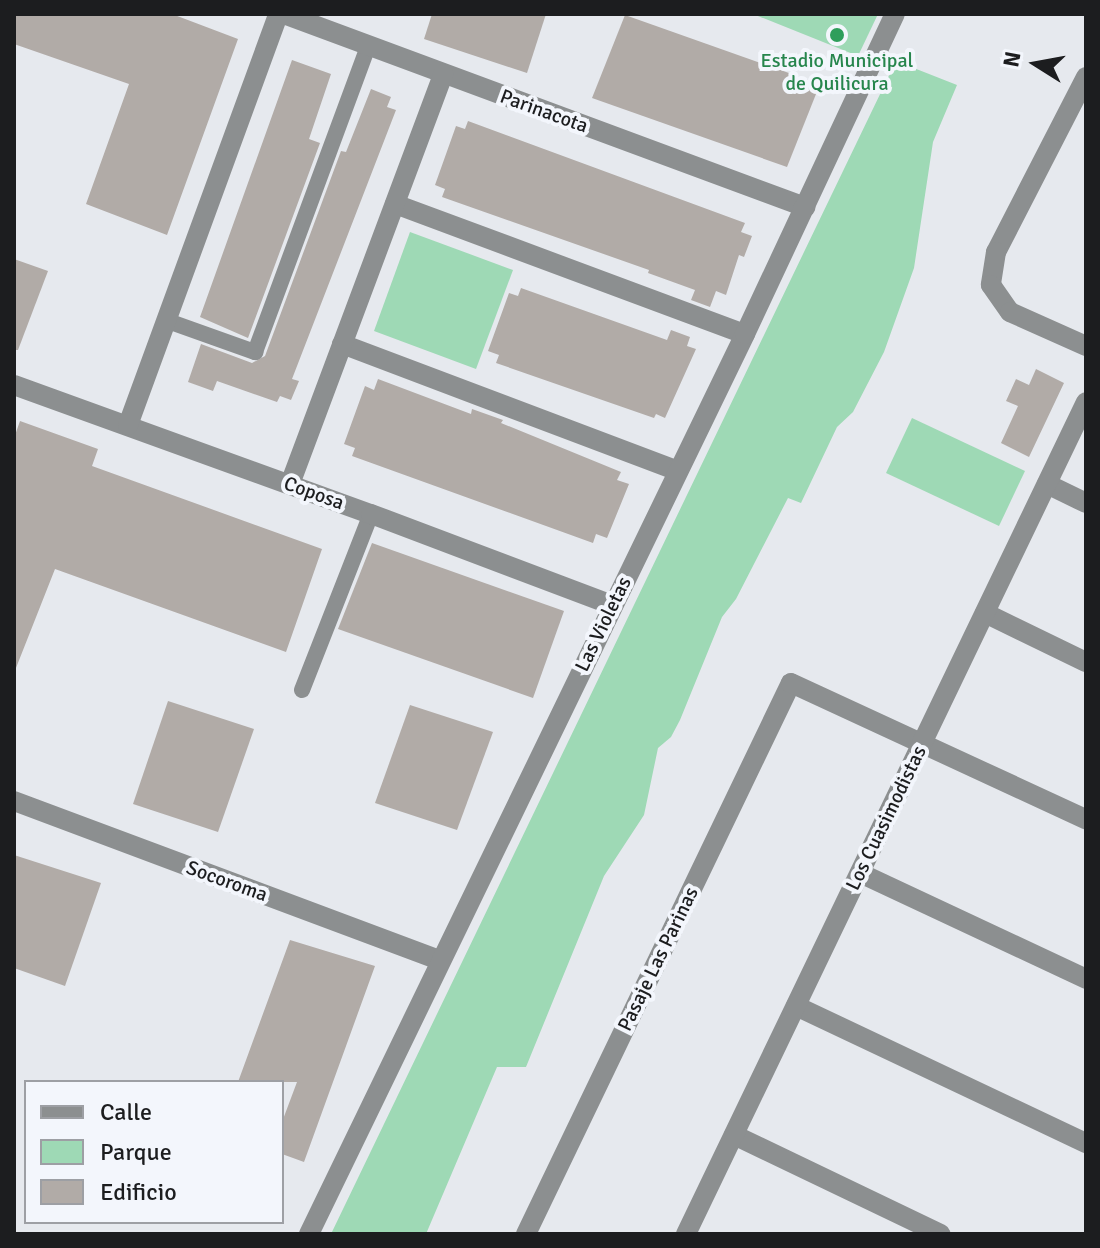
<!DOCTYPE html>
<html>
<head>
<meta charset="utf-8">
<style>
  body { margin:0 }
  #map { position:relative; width:1100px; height:1248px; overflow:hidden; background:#e6e9ee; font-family:Signika,sans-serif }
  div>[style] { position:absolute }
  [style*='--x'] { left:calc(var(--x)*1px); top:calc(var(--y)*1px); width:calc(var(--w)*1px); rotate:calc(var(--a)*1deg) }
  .green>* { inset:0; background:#9ed9b5 }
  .building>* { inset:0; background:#b1aba7 }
  .service>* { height:16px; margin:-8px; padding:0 8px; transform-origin:8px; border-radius:8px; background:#8c8f90 }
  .minor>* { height:20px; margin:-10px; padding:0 10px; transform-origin:10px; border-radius:10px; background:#8c8f90 }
  .dots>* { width:22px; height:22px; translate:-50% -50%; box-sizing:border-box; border:4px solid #f3f6fc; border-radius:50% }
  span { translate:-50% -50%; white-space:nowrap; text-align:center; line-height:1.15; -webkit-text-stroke:8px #f3f6fc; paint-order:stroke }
  .leisure-label { font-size:20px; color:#27864d }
  .street-label { font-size:20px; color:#1c1d1f }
  .frame { position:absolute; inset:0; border:16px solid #1c1d1f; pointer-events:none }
  .legend { position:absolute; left:24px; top:1080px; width:260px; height:144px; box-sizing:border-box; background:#f3f6fc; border:2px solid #9d9fa4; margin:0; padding:10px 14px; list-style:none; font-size:24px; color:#1c1d1f }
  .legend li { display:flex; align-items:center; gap:16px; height:40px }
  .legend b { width:40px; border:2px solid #9d9fa4 }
  .north { position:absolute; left:996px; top:24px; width:80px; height:80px; -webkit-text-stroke:6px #f3f6fc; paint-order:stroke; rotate:281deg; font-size:22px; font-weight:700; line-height:32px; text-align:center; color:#1c1d1f }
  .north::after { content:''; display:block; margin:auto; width:28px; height:36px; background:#1c1d1f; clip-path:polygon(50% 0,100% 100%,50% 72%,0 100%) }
</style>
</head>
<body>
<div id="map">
  <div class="green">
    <i style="clip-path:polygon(753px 14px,878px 14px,858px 56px)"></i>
    <i style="clip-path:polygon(896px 61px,957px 85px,933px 142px,914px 268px,884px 352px,853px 412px,837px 427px,801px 503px,788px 498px,736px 599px,722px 617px,680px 720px,671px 737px,658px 748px,644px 815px,604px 876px,526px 1067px,497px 1067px,426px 1234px,331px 1234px)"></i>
    <i style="clip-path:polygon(410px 232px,513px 270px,476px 369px,374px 331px)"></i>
    <i style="clip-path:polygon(912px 418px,1025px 471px,999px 526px,886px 473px)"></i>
  </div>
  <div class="building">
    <i style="clip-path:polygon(14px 14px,172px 14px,238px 39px,167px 235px,86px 204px,129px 84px,14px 44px)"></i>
    <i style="clip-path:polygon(432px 14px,546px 14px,527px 73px,424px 39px)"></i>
    <i style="clip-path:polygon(625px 15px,820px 84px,787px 167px,592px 98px)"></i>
    <i style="clip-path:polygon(292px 60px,331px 74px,309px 139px,320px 143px,248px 338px,200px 317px)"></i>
    <i style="clip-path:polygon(371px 89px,391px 97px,387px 107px,396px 110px,292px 379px,299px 381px,291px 400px,280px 396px,277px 402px,217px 381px,213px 391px,188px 382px,201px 344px,252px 363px,265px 356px,341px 151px,346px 152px)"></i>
    <i style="clip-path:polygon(468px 121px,745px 223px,741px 232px,752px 236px,744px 257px,739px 255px,726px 295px,716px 291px,710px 307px,691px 300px,695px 290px,648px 273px,649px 270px,442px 197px,445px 189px,435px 185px,456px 126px,465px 129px)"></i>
    <i style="clip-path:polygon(14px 259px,48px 271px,18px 350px,14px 350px)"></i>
    <i style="clip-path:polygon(521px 288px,667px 340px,671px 330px,690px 337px,687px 346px,696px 349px,665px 418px,656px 414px,654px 418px,496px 363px,499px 355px,488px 351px,509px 293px,518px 296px)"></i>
    <i style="clip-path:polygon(1036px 369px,1064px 383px,1029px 457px,1001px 443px,1018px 406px,1006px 401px,1016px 379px,1029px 385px)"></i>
    <i style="clip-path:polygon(378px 379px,471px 414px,472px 409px,503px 420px,501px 423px,621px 472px,617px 480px,629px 484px,607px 538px,596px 534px,593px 543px,352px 456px,355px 448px,344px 444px,365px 386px,374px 390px)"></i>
    <i style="clip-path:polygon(20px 421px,98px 449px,92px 466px,322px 549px,286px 652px,55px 569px,14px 673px,14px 438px)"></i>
    <i style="clip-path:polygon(372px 543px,564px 611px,533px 698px,338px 629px)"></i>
    <i style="clip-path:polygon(168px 701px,254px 729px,218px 832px,133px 804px)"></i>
    <i style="clip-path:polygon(410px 705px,493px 732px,457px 830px,375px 803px)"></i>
    <i style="clip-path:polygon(14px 855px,101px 883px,65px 986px,14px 968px)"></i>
    <i style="clip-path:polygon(290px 940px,375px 966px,304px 1162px,282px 1154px,282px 1122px,297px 1082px,238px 1082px)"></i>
  </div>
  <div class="service">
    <i style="--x:165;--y:320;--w:96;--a:19.6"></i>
    <i style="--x:255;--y:352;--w:326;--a:-69.7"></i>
    <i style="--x:302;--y:690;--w:189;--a:-68.6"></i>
  </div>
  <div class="minor">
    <i style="--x:284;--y:14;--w:556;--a:20.33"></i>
    <i style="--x:1086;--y:77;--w:197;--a:117.2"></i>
    <i style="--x:996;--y:252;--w:33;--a:99"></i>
    <i style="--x:991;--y:285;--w:33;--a:55"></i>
    <i style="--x:1010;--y:312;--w:83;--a:24.1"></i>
    <i style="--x:395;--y:204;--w:373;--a:20.4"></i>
    <i style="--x:342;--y:344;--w:359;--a:20.7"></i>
    <i style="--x:14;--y:385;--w:380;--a:19.9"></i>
    <i style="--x:371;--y:514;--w:258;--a:20.7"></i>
    <i style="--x:128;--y:425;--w:438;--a:-69.9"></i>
    <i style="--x:290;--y:484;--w:438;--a:-69.5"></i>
    <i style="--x:1047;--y:484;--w:43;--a:26"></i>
    <i style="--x:985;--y:613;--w:112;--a:25.9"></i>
    <i style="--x:14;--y:801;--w:455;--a:20.5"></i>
    <i style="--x:860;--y:873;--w:250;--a:25.1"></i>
    <i style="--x:796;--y:1006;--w:321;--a:25.3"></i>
    <i style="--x:734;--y:1135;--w:229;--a:25.6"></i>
    <i style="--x:309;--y:1234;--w:1000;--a:-64.15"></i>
    <i style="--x:745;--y:334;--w:353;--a:-64.9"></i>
    <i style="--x:526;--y:1234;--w:611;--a:-64.32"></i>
    <i style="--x:791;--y:683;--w:325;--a:24.8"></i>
    <i style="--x:686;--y:1234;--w:923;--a:-64.32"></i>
  </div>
  <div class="dots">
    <i style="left:837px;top:35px;background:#2e9e5b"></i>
  </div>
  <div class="leisure-label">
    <span style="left:837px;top:72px">Estadio Municipal<br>de Quilicura</span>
  </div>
  <div class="street-label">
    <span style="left:544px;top:111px;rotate:20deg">Parinacota</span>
    <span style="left:314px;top:493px;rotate:20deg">Coposa</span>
    <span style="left:603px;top:624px;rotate:-64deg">Las Violetas</span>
    <span style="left:886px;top:818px;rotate:-64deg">Los Cuasimodistas</span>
    <span style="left:227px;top:881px;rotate:20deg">Socoroma</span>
    <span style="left:658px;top:959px;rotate:-64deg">Pasaje Las Parinas</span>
  </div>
  <div class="frame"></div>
  <ul class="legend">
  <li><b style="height:10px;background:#8c8f90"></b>Calle</li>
  <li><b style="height:22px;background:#9ed9b5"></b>Parque</li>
  <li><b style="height:22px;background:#b1aba7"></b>Edificio</li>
  </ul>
  <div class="north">N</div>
</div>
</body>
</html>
